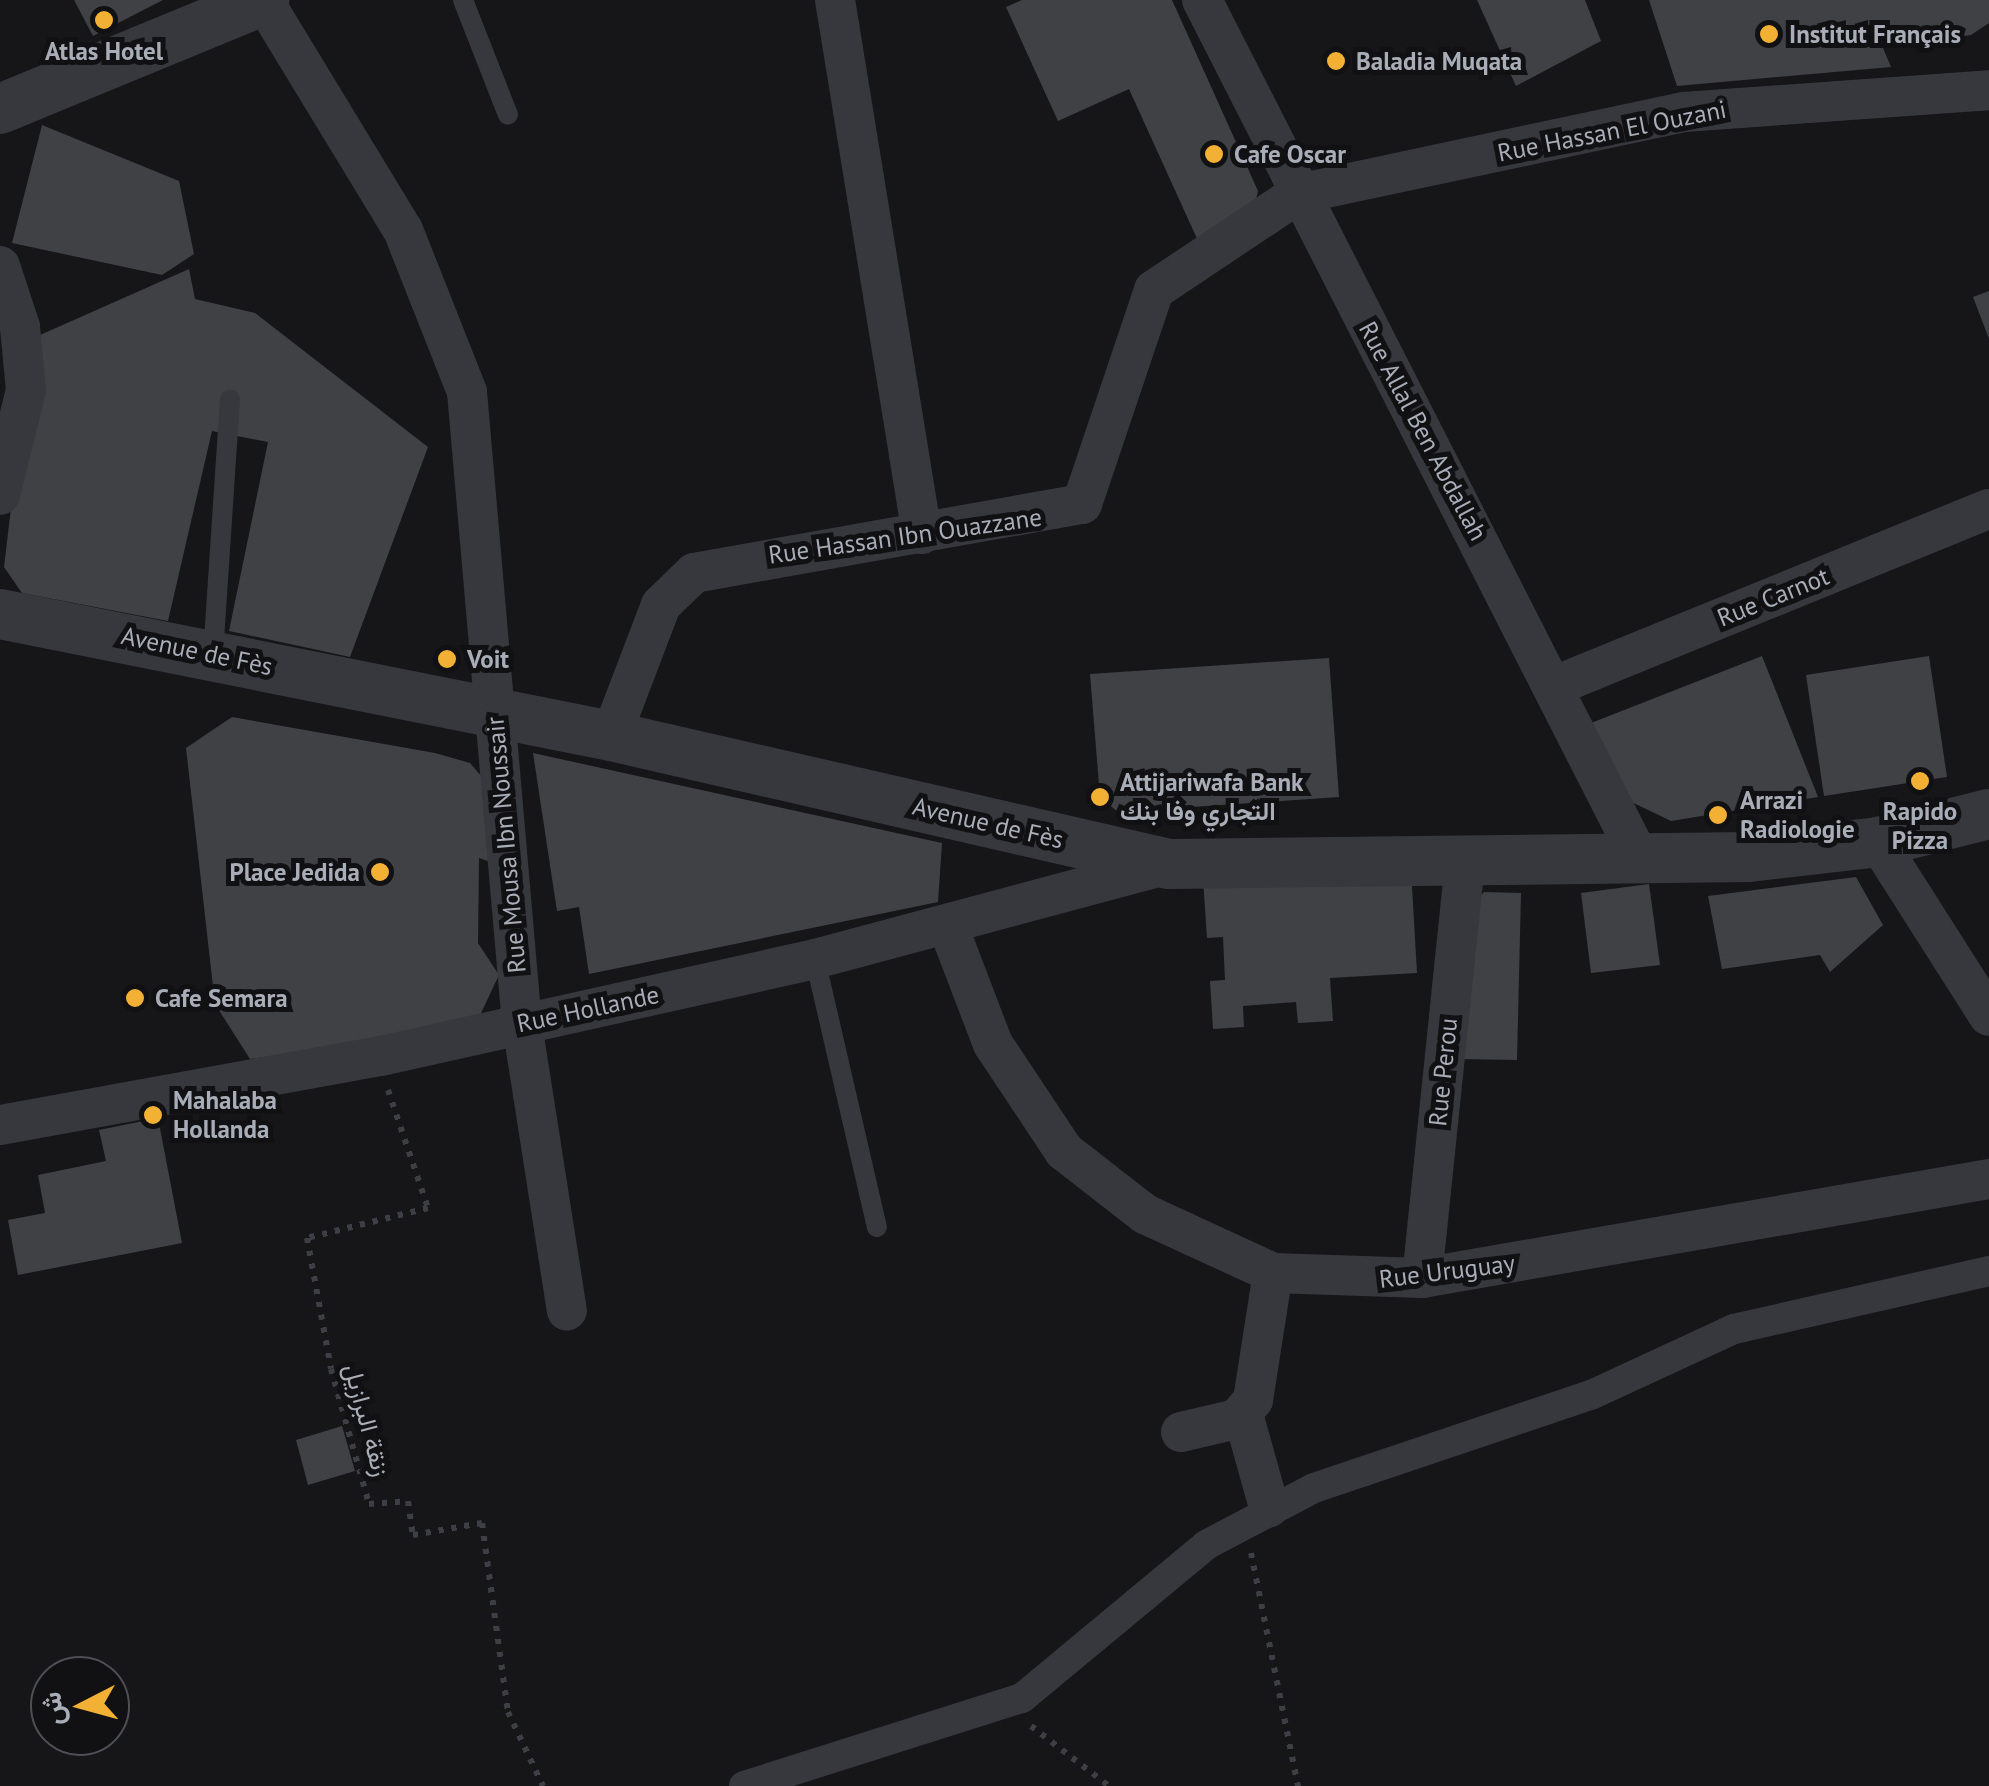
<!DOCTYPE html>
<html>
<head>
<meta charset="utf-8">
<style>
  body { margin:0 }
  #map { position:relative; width:1989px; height:1786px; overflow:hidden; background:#161618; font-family:"PT Sans",Vazirmatn,sans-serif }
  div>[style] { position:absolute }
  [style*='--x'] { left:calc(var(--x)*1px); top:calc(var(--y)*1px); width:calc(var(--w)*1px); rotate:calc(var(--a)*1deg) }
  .building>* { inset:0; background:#404145 }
  .path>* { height:6px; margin-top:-3px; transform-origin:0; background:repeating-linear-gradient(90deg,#3d3f44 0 5px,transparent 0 13px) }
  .service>* { height:20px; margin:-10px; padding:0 10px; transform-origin:10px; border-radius:10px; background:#37383d }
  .pedestrian>* { height:30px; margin:-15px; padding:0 15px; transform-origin:15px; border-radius:15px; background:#37383d }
  .minor>* { height:40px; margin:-20px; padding:0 20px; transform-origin:20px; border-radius:20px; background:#37383d }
  .tertiary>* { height:50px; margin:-25px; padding:0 25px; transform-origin:25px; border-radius:25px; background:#37383d }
  .dots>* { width:28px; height:28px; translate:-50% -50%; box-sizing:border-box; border:5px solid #111113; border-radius:50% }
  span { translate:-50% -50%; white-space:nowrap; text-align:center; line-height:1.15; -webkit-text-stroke:10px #111113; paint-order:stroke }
  .poi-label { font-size:25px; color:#a8adb8; font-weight:700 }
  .left { translate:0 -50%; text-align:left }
  .right { translate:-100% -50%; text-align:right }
  .street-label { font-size:25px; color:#a8adb8 }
  .north { position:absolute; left:30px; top:1656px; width:100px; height:100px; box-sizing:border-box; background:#111113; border:2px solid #4d4f55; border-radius:50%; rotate:264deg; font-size:28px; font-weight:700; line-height:40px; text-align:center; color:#a8adb8 }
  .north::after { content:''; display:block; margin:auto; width:35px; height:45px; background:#f2b134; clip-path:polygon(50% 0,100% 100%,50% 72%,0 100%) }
</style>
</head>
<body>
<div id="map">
  <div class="building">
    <i style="clip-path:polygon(74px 0,163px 0,93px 36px)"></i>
    <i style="clip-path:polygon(1022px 0,1172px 0,1258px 191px,1254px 208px,1199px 243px,1129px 89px,1058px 121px,1006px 7px)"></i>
    <i style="clip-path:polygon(1477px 0,1585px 0,1601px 41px,1516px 86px)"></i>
    <i style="clip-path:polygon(1649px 0,1989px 0,1989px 23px,1971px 35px,1883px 48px,1891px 67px,1677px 86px)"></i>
    <i style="clip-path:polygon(42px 125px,179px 181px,194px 254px,162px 275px,12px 243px)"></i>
    <i style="clip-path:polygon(189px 269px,195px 299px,255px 313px,428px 447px,350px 657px,229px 631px,268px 442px,212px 431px,168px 621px,22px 593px,4px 567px,31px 339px)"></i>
    <i style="clip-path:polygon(1989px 291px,1989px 339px,1973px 297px)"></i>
    <i style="clip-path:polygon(1762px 656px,1818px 797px,1671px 821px,1619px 796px,1591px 723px)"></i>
    <i style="clip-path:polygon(1929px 656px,1947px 777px,1824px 796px,1806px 675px)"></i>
    <i style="clip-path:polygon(1329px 658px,1339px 797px,1118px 812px,1100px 797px,1090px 674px)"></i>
    <i style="clip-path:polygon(232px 717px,435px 753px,470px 763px,493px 790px,493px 863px,479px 858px,478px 943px,499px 975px,474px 1028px,250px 1059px,215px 1004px,186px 748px)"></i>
    <i style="clip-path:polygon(533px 753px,942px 843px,938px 902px,589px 974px,579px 907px,557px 911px)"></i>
    <i style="clip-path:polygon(1411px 869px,1417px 973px,1330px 978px,1333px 1021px,1298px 1023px,1296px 1002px,1243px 1006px,1244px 1027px,1213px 1029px,1210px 981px,1225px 980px,1223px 937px,1207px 938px,1203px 879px)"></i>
    <i style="clip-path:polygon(1856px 877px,1883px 925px,1830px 972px,1820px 955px,1722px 969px,1708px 896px)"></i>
    <i style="clip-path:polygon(1649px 884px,1660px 965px,1591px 973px,1581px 893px)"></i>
    <i style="clip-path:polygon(1484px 892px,1521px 893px,1517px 1060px,1457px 1059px,1473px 904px)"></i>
    <i style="clip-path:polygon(158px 1118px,182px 1243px,18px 1275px,8px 1220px,45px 1213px,38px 1175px,106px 1161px,99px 1130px)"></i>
    <i style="clip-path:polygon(342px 1426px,355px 1471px,308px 1485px,296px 1440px)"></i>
  </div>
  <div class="path">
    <i style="--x:388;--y:1090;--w:125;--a:71.3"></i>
    <i style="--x:428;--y:1208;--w:125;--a:166.1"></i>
    <i style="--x:307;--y:1238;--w:133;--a:79.6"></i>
    <i style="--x:331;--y:1369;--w:140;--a:74.3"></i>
    <i style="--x:369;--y:1504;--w:39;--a:-4"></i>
    <i style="--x:408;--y:1501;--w:34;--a:82"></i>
    <i style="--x:413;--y:1535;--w:70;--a:-9.9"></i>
    <i style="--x:482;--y:1523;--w:191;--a:82.2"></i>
    <i style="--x:508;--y:1712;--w:82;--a:64.7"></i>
    <i style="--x:1251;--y:1553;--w:238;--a:78.6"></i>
    <i style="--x:1031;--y:1726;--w:98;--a:37.6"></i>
  </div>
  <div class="service">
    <i style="--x:463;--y:0;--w:123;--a:68.6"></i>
    <i style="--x:213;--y:655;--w:256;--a:-86.2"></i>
    <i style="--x:815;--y:959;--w:275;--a:77"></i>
  </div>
  <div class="pedestrian">
    <i style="--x:744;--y:1786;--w:292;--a:-17.6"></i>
    <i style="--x:1022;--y:1698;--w:239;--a:-39.7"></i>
    <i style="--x:1206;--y:1545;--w:122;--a:-27.8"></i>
    <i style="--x:1314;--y:1488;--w:292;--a:-18.6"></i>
    <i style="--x:1591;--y:1395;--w:157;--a:-24.8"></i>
    <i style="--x:1734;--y:1329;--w:262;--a:-12.8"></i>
  </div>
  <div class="minor">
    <i style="--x:263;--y:0;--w:269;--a:58.7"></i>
    <i style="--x:403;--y:230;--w:174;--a:68.4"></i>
    <i style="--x:467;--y:392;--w:634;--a:85.03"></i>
    <i style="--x:522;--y:1024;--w:290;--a:81.1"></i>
    <i style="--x:835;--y:0;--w:541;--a:80.75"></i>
    <i style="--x:1202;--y:0;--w:969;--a:62.99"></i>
    <i style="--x:0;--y:266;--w:64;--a:71.8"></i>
    <i style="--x:20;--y:327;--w:63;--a:84.6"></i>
    <i style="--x:26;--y:390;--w:108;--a:103.9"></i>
    <i style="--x:1557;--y:685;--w:466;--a:-22.2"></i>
    <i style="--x:611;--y:736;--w:140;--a:-69.1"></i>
    <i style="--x:661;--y:605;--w:46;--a:-44.1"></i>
    <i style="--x:694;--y:573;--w:394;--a:-10.1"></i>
    <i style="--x:1082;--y:504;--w:226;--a:-71.4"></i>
    <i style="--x:1154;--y:290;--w:173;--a:-33.7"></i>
    <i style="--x:1298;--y:194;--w:395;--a:-12"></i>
    <i style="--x:1684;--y:112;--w:306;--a:-4.1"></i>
    <i style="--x:1878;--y:842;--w:206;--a:57.5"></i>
    <i style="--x:949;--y:929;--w:123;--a:69.1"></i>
    <i style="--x:993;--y:1044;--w:128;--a:56.4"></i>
    <i style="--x:1064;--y:1151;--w:103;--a:37.9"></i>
    <i style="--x:1145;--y:1214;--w:141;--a:24.7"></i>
    <i style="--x:1273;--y:1273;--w:149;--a:1.9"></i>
    <i style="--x:1422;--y:1278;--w:576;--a:-9.9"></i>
    <i style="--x:0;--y:1125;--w:387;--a:-10.3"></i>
    <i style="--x:381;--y:1056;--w:445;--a:-12.6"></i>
    <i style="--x:815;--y:959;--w:367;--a:-15"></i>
    <i style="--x:1422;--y:1278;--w:415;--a:-84.1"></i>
    <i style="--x:1243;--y:1414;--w:97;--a:74.4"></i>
    <i style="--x:1181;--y:1432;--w:57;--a:-13.1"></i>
    <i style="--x:1237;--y:1419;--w:25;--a:-50"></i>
    <i style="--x:1253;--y:1400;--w:129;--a:-81.1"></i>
  </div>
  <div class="tertiary">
    <i style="--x:0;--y:109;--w:286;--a:-22.4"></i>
    <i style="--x:0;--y:614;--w:623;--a:11.29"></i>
    <i style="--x:611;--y:736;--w:572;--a:12.92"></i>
    <i style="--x:1169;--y:864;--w:580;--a:-0.69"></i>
    <i style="--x:1749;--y:857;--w:130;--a:-6.6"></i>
    <i style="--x:1878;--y:842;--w:114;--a:-14.2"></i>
  </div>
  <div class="dots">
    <i style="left:104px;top:20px;background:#f2b134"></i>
    <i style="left:1769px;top:34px;background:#f2b134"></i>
    <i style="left:1336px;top:61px;background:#f2b134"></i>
    <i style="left:1214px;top:154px;background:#f2b134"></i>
    <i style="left:447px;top:659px;background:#f2b134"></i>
    <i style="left:1920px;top:781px;background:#f2b134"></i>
    <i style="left:1100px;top:797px;background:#f2b134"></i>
    <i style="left:1718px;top:815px;background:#f2b134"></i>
    <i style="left:380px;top:872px;background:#f2b134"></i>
    <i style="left:135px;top:998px;background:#f2b134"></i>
    <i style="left:153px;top:1115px;background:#f2b134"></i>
  </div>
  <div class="poi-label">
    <span class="left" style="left:1789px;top:34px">Institut Français</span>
    <span style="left:104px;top:51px">Atlas Hotel</span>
    <span class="left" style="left:1356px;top:61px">Baladia Muqata</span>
    <span class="left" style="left:1234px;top:154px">Cafe Oscar</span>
    <span class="left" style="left:467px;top:659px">Voit</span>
    <span class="left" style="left:1120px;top:797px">Attijariwafa Bank<br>التجاري وفا بنك</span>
    <span class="left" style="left:1740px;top:815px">Arrazi<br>Radiologie</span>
    <span style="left:1920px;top:826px">Rapido<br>Pizza</span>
    <span class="right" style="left:360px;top:872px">Place Jedida</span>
    <span class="left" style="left:155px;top:998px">Cafe Semara</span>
    <span class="left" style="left:173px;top:1115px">Mahalaba<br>Hollanda</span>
  </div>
  <div class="street-label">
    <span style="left:1612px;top:131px;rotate:-11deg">Rue Hassan El Ouzani</span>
    <span style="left:1423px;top:431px;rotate:62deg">Rue Allal Ben Abdallah</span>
    <span style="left:905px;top:536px;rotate:-8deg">Rue Hassan Ibn Ouazzane</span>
    <span style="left:1773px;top:597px;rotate:-22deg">Rue Carnot</span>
    <span style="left:197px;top:651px;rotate:12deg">Avenue de Fès</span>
    <span style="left:988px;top:823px;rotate:13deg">Avenue de Fès</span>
    <span style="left:506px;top:845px;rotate:-95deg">Rue Mousa Ibn Noussair</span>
    <span style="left:588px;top:1009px;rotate:-12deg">Rue Hollande</span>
    <span style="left:1443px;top:1072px;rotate:-84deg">Rue Perou</span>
    <span style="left:1447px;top:1271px;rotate:-7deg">Rue Uruguay</span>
    <span style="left:367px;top:1420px;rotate:75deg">زنقة البرازيل</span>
  </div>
  <div class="north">ش</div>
</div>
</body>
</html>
